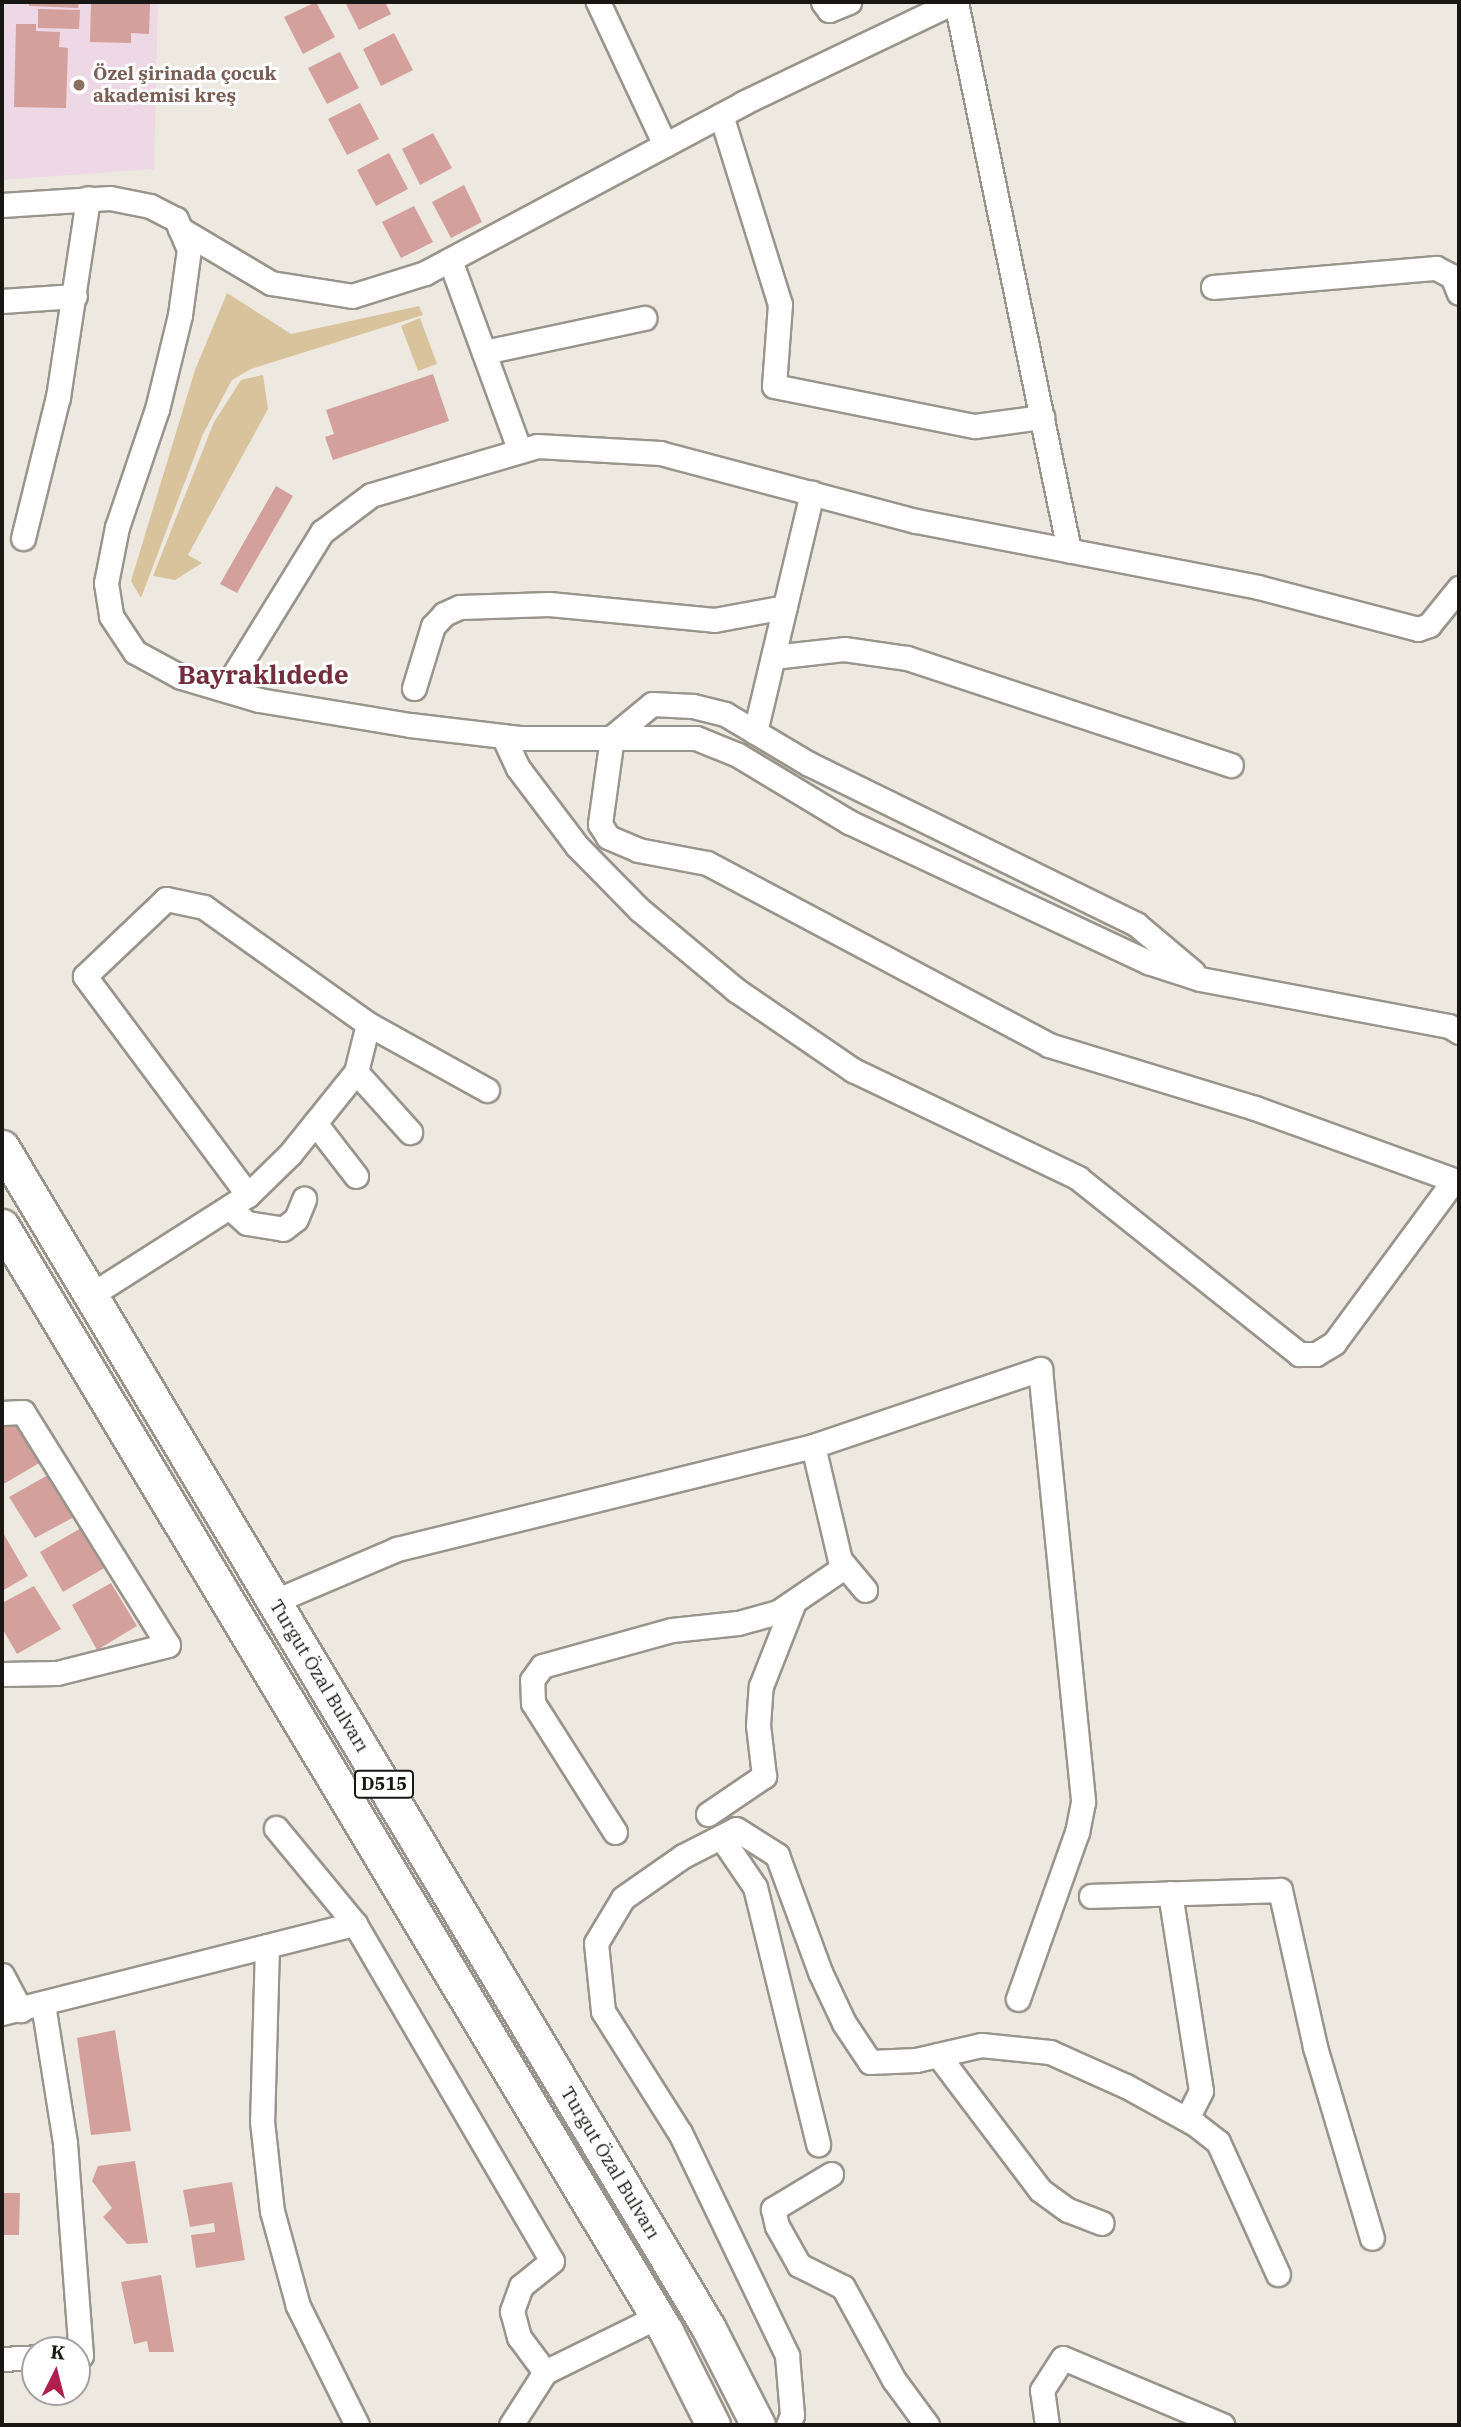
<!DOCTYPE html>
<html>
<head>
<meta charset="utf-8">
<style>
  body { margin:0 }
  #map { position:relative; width:1461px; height:2427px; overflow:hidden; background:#eee9e0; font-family:"IBM Plex Serif",serif }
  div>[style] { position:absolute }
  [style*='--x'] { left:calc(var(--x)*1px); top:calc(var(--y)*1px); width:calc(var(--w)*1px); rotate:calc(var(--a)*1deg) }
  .education>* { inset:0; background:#eed8e6 }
  .green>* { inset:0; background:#d8c39c }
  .building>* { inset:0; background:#d3a09c }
  .roads { filter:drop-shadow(2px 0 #99948c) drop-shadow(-2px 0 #99948c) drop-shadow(0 2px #99948c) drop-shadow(0 -2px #99948c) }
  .minor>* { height:23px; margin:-11.5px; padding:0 11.5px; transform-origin:11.5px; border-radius:11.5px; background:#fff }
  .highway>* { height:33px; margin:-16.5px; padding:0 16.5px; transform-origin:16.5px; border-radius:16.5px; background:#fff }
  .dots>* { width:19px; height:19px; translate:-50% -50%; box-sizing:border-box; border:4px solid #fff; border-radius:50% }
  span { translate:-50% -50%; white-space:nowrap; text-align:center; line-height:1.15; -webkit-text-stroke:6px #fff; paint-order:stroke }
  .shield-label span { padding:2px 5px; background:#fff; border:2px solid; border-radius:5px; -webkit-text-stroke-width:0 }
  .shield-label { font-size:18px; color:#181714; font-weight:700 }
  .education-label { font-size:19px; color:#785e54; font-weight:700 }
  .left { translate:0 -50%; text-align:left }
  .street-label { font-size:19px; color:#181714 }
  .district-label { font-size:26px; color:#742d3d; font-weight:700 }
  .frame { position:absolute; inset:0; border:4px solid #181714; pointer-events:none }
  .north { position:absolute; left:21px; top:2336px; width:70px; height:70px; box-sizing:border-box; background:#fff; border:2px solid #a3a2a1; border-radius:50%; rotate:6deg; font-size:19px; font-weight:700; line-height:28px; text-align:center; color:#181714 }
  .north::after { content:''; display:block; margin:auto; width:24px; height:32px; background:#b01f4d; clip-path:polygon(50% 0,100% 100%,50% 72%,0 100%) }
</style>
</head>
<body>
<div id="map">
  <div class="education">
    <i style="clip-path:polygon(2px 2px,158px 2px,154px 169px,2px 180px)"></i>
  </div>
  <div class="green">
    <i style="clip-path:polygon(227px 293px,291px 334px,419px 306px,423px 315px,251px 369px,232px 380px,203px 434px,141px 598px,131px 581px,195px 370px)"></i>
    <i style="clip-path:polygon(420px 318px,437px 364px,418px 371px,401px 326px)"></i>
    <i style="clip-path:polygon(263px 375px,268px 409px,188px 555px,202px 563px,175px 580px,153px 576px,214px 422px,241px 380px)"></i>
  </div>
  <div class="building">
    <i style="clip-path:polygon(29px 2px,79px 2px,78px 8px,29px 6px)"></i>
    <i style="clip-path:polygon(91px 2px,150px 2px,149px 34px,131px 33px,131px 43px,90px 42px)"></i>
    <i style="clip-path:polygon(316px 2px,335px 37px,303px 54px,284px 17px)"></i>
    <i style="clip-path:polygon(345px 2px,385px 2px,391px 14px,359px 30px)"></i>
    <i style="clip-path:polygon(38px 9px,80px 10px,79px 29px,38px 28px)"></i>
    <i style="clip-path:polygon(16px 24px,36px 24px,36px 31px,60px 32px,59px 47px,68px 48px,66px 108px,14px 107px)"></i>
    <i style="clip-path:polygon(394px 33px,413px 70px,381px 86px,363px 49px)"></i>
    <i style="clip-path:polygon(340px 52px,359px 88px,327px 104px,308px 68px)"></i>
    <i style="clip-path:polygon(360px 103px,379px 139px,347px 155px,328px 119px)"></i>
    <i style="clip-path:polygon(433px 133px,452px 168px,420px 185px,402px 149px)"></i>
    <i style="clip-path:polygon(389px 153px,408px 189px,376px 206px,357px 170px)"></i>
    <i style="clip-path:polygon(464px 185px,482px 222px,451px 238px,432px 202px)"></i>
    <i style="clip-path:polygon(414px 206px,433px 242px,401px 258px,382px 222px)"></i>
    <i style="clip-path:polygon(433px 374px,449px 421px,333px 460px,325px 437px,334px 434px,326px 410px)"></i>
    <i style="clip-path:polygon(276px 486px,293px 496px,237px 593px,220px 584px)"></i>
    <i style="clip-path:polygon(10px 1414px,41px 1462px,2px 1485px,2px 1418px)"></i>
    <i style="clip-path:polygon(48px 1475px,76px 1516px,35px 1538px,9px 1497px)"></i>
    <i style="clip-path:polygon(81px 1528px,106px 1567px,63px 1592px,40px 1552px)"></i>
    <i style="clip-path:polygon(2px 1531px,28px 1576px,2px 1591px)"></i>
    <i style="clip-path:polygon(111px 1583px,137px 1626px,97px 1650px,72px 1605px)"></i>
    <i style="clip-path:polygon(34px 1586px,61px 1629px,17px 1654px,2px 1628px,2px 1603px)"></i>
    <i style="clip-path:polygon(115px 2030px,131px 2131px,91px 2135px,77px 2038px)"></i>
    <i style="clip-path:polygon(135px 2161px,148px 2243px,127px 2244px,103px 2217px,112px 2208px,92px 2181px,98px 2166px)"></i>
    <i style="clip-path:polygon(232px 2182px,245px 2260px,196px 2268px,191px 2235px,215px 2232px,214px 2223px,190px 2227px,183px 2190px)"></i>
    <i style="clip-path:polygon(2px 2193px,20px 2193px,19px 2235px,2px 2235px)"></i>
    <i style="clip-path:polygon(161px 2275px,174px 2352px,149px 2352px,147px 2341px,134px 2344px,121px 2282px)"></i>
  </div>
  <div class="roads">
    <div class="minor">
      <i style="--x:598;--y:2;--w:158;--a:64.9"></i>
      <i style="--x:823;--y:2;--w:10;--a:53"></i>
      <i style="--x:829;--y:10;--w:22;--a:-22"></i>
      <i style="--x:956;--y:2;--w:560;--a:78.35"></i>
      <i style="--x:721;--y:115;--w:198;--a:72.7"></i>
      <i style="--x:780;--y:304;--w:82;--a:94.2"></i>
      <i style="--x:774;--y:386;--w:205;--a:11.3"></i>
      <i style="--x:975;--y:426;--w:68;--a:-7.7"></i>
      <i style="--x:2;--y:205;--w:108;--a:-3.7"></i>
      <i style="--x:110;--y:198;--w:41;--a:11.3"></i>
      <i style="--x:150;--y:206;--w:29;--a:27"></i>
      <i style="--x:176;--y:219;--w:33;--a:67"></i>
      <i style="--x:189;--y:249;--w:67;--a:97.8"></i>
      <i style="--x:180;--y:315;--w:97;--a:103.7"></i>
      <i style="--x:157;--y:409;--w:125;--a:108.7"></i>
      <i style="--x:117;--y:527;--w:57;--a:101.1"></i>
      <i style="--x:106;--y:583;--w:33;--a:81"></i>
      <i style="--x:111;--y:616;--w:43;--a:56.3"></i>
      <i style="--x:135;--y:652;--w:52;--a:28.5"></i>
      <i style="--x:181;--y:677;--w:81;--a:16.4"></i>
      <i style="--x:259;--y:700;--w:153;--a:9.4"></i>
      <i style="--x:410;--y:725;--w:112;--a:6.7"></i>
      <i style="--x:521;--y:738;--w:175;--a:0"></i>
      <i style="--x:696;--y:738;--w:45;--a:22"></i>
      <i style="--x:738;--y:755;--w:130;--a:31.1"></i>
      <i style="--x:849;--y:822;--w:330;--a:25.1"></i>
      <i style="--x:1148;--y:962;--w:55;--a:18.1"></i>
      <i style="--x:1200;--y:979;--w:253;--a:10.7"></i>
      <i style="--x:1449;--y:1026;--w:12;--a:31"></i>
      <i style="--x:180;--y:229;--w:106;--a:30.7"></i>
      <i style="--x:271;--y:283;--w:82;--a:9.1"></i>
      <i style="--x:352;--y:296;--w:77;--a:-17.5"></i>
      <i style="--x:425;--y:273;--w:361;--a:-28.1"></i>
      <i style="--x:743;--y:103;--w:234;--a:-25.6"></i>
      <i style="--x:450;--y:260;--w:203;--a:69.9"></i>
      <i style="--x:1213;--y:287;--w:224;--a:-4.9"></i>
      <i style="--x:1436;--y:268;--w:18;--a:27"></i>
      <i style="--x:1452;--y:276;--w:18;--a:68"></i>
      <i style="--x:2;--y:301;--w:73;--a:-3.9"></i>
      <i style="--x:484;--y:352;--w:164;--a:-12"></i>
      <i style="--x:23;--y:538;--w:145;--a:-76.1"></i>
      <i style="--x:58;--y:397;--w:201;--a:-81.4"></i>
      <i style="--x:773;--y:657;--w:71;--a:-6.4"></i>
      <i style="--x:844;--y:649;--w:64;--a:8.1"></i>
      <i style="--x:907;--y:658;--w:341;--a:18.3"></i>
      <i style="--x:414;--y:688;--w:65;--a:-73"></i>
      <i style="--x:433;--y:626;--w:16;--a:-47"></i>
      <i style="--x:444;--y:614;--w:17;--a:-24"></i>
      <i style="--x:460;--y:607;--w:89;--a:-1.9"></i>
      <i style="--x:549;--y:604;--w:166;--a:5.5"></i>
      <i style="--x:714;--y:620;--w:72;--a:-10.4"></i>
      <i style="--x:225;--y:689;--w:185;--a:-58.3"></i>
      <i style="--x:322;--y:532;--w:61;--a:-37.1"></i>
      <i style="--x:371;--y:495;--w:173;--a:-16.4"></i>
      <i style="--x:537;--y:446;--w:123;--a:3.3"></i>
      <i style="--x:660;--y:453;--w:265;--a:14.9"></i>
      <i style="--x:916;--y:521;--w:348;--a:10.9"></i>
      <i style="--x:1258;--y:587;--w:165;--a:14.7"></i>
      <i style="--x:1418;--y:629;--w:12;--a:-20"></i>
      <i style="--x:1429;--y:625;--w:48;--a:-51"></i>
      <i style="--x:755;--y:732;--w:246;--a:-76.6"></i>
      <i style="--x:503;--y:736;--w:35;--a:65"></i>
      <i style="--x:518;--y:768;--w:98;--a:52.9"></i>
      <i style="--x:577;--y:846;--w:90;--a:45.5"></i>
      <i style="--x:640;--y:910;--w:125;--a:39.8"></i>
      <i style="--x:736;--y:990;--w:142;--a:34.4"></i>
      <i style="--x:853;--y:1070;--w:250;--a:25.6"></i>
      <i style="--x:1078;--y:1178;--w:283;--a:38.5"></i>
      <i style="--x:1299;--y:1354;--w:17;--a:0"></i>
      <i style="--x:1316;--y:1354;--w:21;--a:-31"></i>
      <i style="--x:1334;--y:1343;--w:202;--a:-53.6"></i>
      <i style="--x:1193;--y:972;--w:75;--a:-139.9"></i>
      <i style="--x:1136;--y:924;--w:364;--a:-153.9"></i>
      <i style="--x:809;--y:764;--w:98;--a:-149.2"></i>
      <i style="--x:725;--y:714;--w:34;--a:-166"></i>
      <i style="--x:692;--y:706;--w:40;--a:-177.1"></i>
      <i style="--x:652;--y:704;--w:52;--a:140.5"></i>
      <i style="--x:612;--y:737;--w:88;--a:97.9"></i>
      <i style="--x:600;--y:824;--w:15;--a:58"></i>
      <i style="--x:608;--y:837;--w:33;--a:23"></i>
      <i style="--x:638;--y:850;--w:70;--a:10.7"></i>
      <i style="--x:707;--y:863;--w:387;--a:28"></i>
      <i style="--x:1049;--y:1045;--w:215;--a:17"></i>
      <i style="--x:1255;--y:1108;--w:217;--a:19.9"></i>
      <i style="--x:356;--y:1072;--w:81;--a:48"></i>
      <i style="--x:315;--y:1123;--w:67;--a:52.3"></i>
      <i style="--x:248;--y:1195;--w:273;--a:-126.7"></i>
      <i style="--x:85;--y:976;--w:112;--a:-43.5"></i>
      <i style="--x:166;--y:899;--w:39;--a:12"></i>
      <i style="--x:204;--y:907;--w:201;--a:35.5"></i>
      <i style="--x:368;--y:1024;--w:136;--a:29"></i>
      <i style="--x:229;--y:1207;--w:24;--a:42"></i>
      <i style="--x:247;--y:1223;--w:36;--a:9"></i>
      <i style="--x:283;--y:1229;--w:16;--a:-38"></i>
      <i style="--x:296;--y:1219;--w:22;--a:-68"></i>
      <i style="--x:91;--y:1295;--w:186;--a:-32.5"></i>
      <i style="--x:248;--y:1195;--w:59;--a:-44.3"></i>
      <i style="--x:290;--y:1154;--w:105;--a:-51.2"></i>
      <i style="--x:356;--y:1072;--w:49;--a:-76"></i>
      <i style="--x:2;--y:1413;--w:21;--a:-3"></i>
      <i style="--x:23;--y:1412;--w:274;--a:58.1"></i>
      <i style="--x:168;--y:1645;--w:114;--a:165.8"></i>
      <i style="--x:57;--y:1673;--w:55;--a:179"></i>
      <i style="--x:813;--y:1446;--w:117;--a:76.7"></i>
      <i style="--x:840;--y:1560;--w:39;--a:50"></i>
      <i style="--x:275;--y:1601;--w:133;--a:-23.1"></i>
      <i style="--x:397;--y:1549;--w:429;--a:-13.9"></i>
      <i style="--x:813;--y:1446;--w:240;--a:-18.7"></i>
      <i style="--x:1040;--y:1369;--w:435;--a:84.3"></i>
      <i style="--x:1083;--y:1802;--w:31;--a:101"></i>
      <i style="--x:1077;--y:1832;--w:177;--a:109.5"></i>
      <i style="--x:708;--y:1814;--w:68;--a:-34.2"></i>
      <i style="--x:764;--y:1776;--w:51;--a:-96.7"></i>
      <i style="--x:758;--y:1725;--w:39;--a:-86"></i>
      <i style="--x:761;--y:1686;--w:90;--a:-68.6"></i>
      <i style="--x:276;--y:1828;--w:124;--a:50.5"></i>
      <i style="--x:355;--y:1924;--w:390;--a:59.7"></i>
      <i style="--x:552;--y:2261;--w:40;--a:141"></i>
      <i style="--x:521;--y:2286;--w:27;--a:110"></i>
      <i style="--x:512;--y:2311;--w:27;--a:75"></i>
      <i style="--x:519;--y:2337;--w:44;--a:53.4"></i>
      <i style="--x:615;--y:1832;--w:153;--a:-122.4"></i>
      <i style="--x:533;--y:1703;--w:23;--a:-92"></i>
      <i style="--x:532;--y:1680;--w:17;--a:-54"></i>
      <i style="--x:542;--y:1666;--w:135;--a:-15.5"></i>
      <i style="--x:672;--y:1630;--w:66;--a:-6.1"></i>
      <i style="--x:738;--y:1623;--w:41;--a:-15.4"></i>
      <i style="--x:778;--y:1612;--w:80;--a:-34.3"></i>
      <i style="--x:721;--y:1837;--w:60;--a:55.8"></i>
      <i style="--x:755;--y:1887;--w:265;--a:76.2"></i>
      <i style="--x:1170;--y:1893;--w:200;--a:81.1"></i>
      <i style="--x:1201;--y:2091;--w:31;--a:117"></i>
      <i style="--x:1091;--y:1896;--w:189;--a:-1.8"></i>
      <i style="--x:1280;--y:1890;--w:161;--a:77.4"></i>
      <i style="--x:1315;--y:2047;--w:199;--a:73.4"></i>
      <i style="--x:267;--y:1946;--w:175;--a:91.6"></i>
      <i style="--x:262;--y:2121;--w:91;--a:83.7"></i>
      <i style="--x:272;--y:2211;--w:98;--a:74.7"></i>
      <i style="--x:298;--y:2306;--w:133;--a:63.6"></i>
      <i style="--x:2;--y:1975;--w:40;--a:62"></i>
      <i style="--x:43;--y:2004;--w:141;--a:81"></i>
      <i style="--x:65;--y:2143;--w:213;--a:85.7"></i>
      <i style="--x:81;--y:2355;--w:4;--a:180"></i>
      <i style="--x:2;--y:2013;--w:364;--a:-14.2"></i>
      <i style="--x:938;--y:2055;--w:169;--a:52.9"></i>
      <i style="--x:1040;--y:2190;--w:34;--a:36"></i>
      <i style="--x:1068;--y:2210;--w:36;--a:21"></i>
      <i style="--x:831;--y:2174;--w:68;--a:148.9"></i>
      <i style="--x:773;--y:2209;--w:17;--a:77"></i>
      <i style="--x:777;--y:2226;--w:45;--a:60.6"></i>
      <i style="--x:799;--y:2265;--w:49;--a:26.6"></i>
      <i style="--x:843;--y:2287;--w:106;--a:61.3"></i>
      <i style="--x:894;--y:2380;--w:56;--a:53.7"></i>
      <i style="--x:2;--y:2359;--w:33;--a:-3"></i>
      <i style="--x:511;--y:2425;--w:63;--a:-57.3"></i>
      <i style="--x:545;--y:2372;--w:125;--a:-26.2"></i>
      <i style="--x:788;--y:2425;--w:11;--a:-68"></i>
      <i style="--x:792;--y:2415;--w:60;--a:-94.8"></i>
      <i style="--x:787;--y:2355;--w:246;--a:-115.7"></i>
      <i style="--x:680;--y:2133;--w:144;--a:-122.3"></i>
      <i style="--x:603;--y:2011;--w:68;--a:-95.9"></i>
      <i style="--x:596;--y:1943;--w:52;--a:-59"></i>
      <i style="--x:623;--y:1898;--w:73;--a:-35"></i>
      <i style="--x:683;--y:1856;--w:59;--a:-27"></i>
      <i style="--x:736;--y:1829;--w:49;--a:32.4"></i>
      <i style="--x:777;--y:1855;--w:125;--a:69.8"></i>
      <i style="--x:820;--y:1972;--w:56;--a:64.8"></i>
      <i style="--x:844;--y:2023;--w:47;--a:56.3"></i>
      <i style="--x:870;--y:2062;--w:46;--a:-2.5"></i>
      <i style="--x:916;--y:2060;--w:67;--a:-13"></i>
      <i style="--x:981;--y:2045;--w:69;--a:5.8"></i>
      <i style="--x:1050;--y:2052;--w:83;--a:24.1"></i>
      <i style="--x:1126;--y:2086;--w:79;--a:28.8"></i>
      <i style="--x:1195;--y:2124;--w:29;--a:38"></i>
      <i style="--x:1218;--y:2142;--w:145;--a:65.6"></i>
      <i style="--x:1047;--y:2425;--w:35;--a:-98"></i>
      <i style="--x:1042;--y:2390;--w:38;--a:-57"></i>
      <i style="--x:1063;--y:2358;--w:173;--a:22.8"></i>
    </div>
    <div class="highway">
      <i style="--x:2;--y:1147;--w:1375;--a:59.11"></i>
      <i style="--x:708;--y:2327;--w:110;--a:63"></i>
      <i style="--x:2;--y:1226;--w:1289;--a:59"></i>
      <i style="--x:666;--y:2331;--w:105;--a:63.4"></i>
    </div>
  </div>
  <div class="dots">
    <i style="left:79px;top:85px;background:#8d6e63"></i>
  </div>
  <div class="shield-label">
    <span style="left:384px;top:1784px">D515</span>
  </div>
  <div class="education-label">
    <span class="left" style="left:93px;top:85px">Özel şirinada çocuk<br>akademisi kreş</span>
  </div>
  <div class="street-label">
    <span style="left:319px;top:1676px;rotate:59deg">Turgut Özal Bulvarı</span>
    <span style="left:610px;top:2163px;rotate:59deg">Turgut Özal Bulvarı</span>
  </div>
  <div class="district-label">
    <span style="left:263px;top:675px">Bayraklıdede</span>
  </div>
  <div class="frame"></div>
  <div class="north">K</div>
</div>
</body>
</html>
